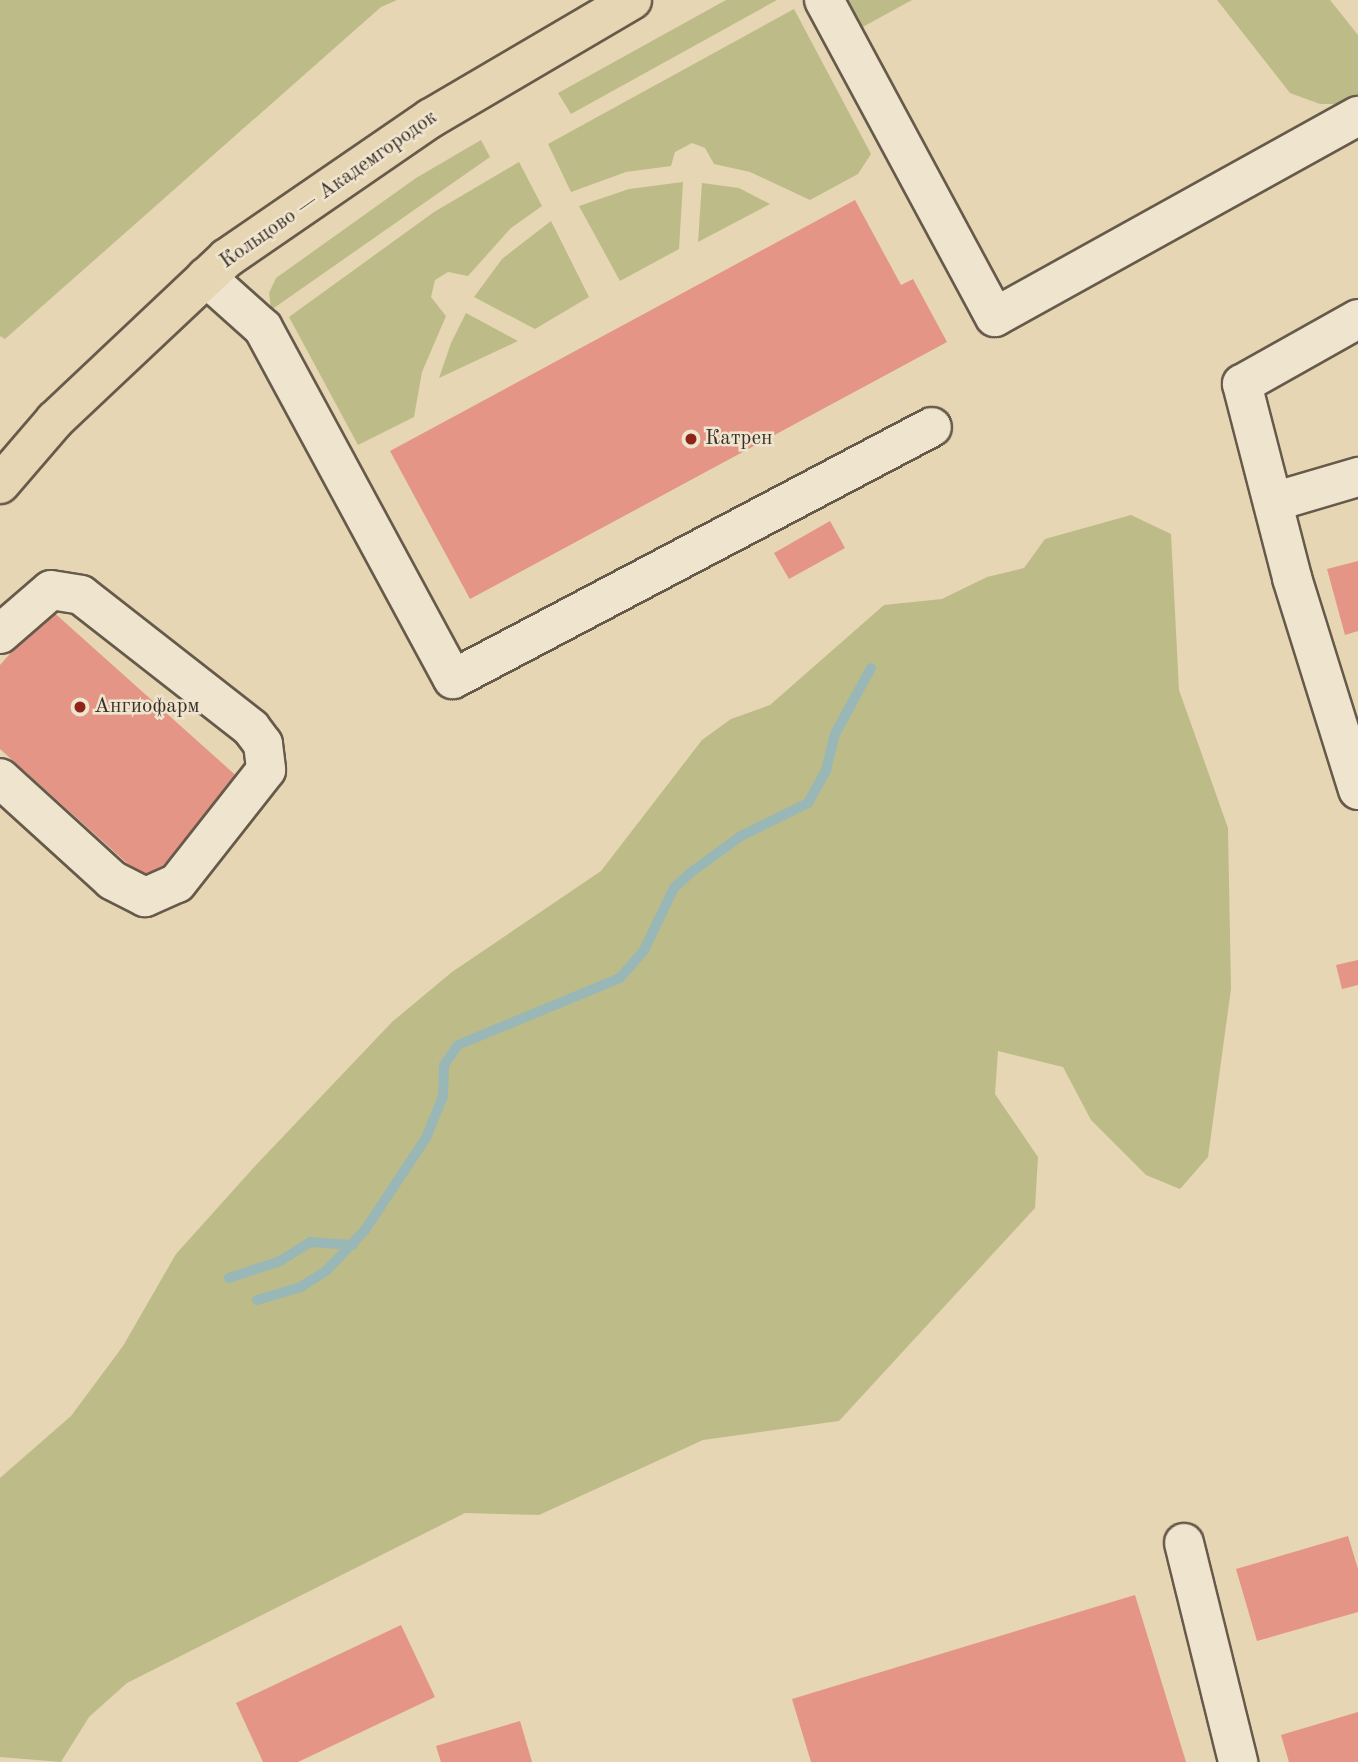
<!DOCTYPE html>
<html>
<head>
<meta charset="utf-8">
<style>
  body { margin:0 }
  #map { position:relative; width:1358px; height:1762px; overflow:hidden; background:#e6d6b3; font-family:"Old Standard TT",serif }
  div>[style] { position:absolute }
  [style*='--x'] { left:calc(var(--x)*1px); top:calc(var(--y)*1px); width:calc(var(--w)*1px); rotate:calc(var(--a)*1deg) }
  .green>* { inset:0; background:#bdbc88 }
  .stream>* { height:10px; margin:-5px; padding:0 5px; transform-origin:5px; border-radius:5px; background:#99b7b6 }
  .building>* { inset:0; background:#e49586 }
  .roads { filter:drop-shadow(2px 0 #665a4b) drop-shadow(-2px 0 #665a4b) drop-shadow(0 2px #665a4b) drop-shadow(0 -2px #665a4b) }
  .minor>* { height:38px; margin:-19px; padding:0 19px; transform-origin:19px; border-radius:19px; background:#efe4ce }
  .major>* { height:38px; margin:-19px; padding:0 19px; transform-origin:19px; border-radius:19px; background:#e6d6b3 }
  .dots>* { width:19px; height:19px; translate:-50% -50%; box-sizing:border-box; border:4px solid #efe4ce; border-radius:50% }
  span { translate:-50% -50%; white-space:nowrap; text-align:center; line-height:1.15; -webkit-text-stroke:5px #efe4ce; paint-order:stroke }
  .street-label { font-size:21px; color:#3b3028 }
  .poi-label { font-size:21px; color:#3b3028 }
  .left { translate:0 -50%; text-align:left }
</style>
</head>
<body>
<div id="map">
  <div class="green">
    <i style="clip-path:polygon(0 0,397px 0,381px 7px,5px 339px,0 336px)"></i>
    <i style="clip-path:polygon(726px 0,777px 0,571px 114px,558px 93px)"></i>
    <i style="clip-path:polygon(843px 0,912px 0,859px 29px)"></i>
    <i style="clip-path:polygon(1217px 0,1330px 0,1358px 35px,1358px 94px,1345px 104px,1320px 104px,1290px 93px)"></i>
    <i style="clip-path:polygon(794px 9px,871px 154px,858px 174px,810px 200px,750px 172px,714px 164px,705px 148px,692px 143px,675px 152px,671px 166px,626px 172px,571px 192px,548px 144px)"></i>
    <i style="clip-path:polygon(481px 140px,490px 157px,271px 310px,269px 293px,276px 278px,416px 178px)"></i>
    <i style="clip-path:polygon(519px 162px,542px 206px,511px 228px,468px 276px,448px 272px,435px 280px,431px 297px,446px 316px,422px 372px,414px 417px,358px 445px,289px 317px,434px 212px)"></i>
    <i style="clip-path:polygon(683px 182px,679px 249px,620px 281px,579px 206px,629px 189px)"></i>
    <i style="clip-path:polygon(702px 183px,739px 188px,770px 204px,698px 242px)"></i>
    <i style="clip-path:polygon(551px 221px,589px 297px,535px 329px,474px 297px,502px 259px)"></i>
    <i style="clip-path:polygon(466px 313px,518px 341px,439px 378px,451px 343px)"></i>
    <i style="clip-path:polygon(1131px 515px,1171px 534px,1179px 690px,1228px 828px,1231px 989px,1208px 1157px,1180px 1189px,1146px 1175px,1091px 1120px,1063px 1067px,998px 1051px,995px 1094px,1038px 1157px,1035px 1208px,839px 1421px,703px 1440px,539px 1515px,465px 1513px,127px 1683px,89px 1717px,61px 1762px,0 1757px,0 1478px,71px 1416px,123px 1346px,176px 1254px,257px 1164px,392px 1022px,452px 972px,601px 871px,702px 740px,731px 719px,770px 705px,884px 605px,942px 599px,987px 577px,1024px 568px,1045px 539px)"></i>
  </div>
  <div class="stream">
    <i style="--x:229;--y:1278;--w:54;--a:-18.4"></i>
    <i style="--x:280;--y:1261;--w:36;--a:-32"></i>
    <i style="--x:310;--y:1242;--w:43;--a:4"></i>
    <i style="--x:257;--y:1300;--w:46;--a:-16.5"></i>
    <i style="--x:301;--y:1287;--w:31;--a:-33"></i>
    <i style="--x:327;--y:1270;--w:55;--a:-46.5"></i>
    <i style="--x:365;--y:1230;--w:110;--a:-56.5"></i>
    <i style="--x:426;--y:1138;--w:45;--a:-68"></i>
    <i style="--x:443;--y:1096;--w:31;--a:-88"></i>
    <i style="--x:444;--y:1065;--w:24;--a:-55"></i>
    <i style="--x:458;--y:1045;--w:175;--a:-22.5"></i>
    <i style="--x:620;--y:978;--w:37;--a:-49"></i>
    <i style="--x:644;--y:950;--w:69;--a:-64.2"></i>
    <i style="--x:674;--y:888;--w:22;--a:-43"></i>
    <i style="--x:690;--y:873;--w:63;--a:-36"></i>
    <i style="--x:741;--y:836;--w:75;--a:-26.2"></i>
    <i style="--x:808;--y:803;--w:38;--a:-61"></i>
    <i style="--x:826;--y:770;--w:37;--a:-76"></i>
    <i style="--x:835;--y:734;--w:75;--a:-61.4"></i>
  </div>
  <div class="building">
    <i style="clip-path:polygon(855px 200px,901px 285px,913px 279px,947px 342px,470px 599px,390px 451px)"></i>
    <i style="clip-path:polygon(830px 521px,845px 548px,789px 579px,774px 553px)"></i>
    <i style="clip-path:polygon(1358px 561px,1358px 631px,1345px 635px,1327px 569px)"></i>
    <i style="clip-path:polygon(50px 609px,241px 780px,148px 882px,0 749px,0 665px)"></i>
    <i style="clip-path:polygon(1358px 960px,1358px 985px,1342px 989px,1336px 965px)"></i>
    <i style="clip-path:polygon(1348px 1536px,1358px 1569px,1358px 1612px,1257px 1641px,1236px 1569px)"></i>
    <i style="clip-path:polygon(1135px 1595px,1186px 1762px,811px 1762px,792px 1699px)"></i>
    <i style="clip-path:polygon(401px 1625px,435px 1697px,298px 1762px,263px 1762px,236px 1703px)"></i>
    <i style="clip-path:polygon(1358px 1712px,1358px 1762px,1289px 1762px,1281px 1735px)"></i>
    <i style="clip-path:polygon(520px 1721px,532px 1762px,441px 1762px,436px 1746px)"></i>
  </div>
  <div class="roads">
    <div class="minor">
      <i style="--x:824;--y:0;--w:360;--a:61.7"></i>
      <i style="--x:995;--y:317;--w:415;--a:-29"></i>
      <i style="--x:206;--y:277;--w:76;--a:41.8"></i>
      <i style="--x:263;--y:328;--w:399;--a:61.6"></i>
      <i style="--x:453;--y:679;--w:541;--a:-27.75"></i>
      <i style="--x:1358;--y:319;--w:133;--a:150.7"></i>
      <i style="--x:1242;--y:384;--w:200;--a:75.5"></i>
      <i style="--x:1292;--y:578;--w:222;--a:72.7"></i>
      <i style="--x:1273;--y:502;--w:89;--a:-16.4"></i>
      <i style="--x:0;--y:634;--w:67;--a:-40.8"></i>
      <i style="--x:51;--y:590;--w:30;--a:9"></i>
      <i style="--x:81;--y:595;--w:216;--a:38"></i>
      <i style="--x:251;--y:728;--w:20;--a:53"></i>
      <i style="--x:263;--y:744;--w:26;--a:83"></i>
      <i style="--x:266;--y:770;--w:144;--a:128.2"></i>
      <i style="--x:177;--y:883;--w:35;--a:156"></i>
      <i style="--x:145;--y:897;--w:37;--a:-153"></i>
      <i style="--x:112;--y:880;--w:151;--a:-137.7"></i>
      <i style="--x:1184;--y:1543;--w:226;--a:76.1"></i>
    </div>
    <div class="major">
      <i style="--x:0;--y:484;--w:84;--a:-49.3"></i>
      <i style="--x:55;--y:420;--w:236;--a:-43.3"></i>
      <i style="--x:227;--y:258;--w:247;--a:-34.5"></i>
      <i style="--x:431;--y:118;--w:233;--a:-30.4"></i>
    </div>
  </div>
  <div class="dots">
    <i style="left:691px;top:439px;background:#8f2418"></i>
    <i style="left:80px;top:707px;background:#8f2418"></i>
  </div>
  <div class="street-label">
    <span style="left:329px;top:190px;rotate:-35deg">Кольцово — Академгородок</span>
  </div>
  <div class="poi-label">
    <span class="left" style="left:705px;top:439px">Катрен</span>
    <span class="left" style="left:94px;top:707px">Ангиофарм</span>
  </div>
</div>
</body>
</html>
